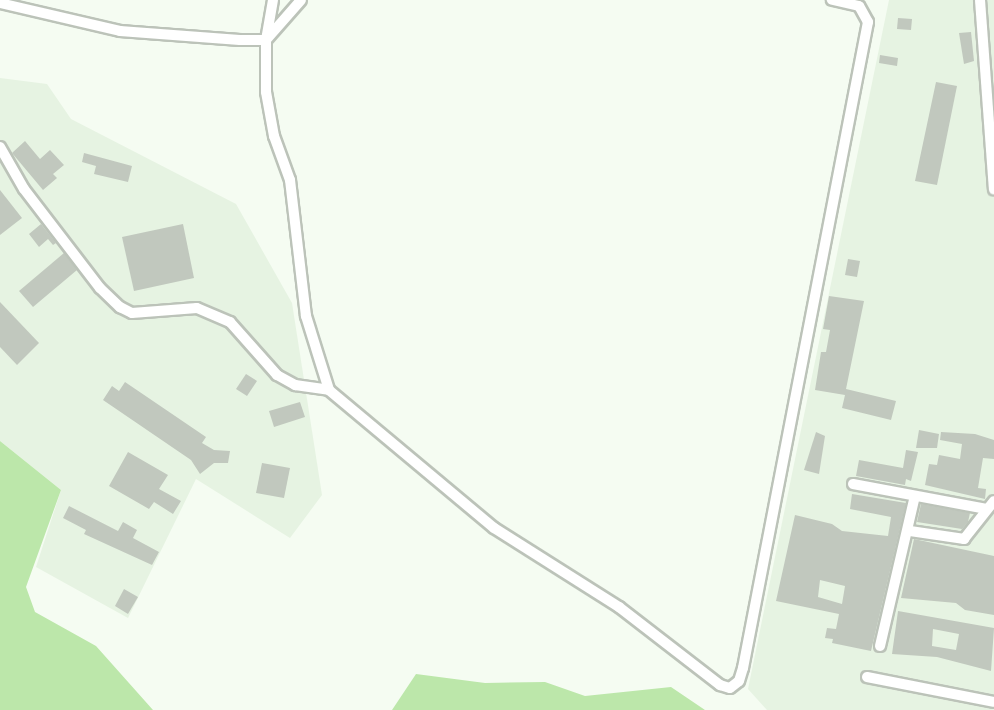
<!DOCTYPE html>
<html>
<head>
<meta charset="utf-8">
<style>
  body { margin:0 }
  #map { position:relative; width:994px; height:710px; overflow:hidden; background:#f5fcf2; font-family:Rubik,sans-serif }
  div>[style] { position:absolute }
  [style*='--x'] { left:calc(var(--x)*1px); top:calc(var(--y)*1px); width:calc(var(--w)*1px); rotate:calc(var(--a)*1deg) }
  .built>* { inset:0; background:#e6f3e2 }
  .green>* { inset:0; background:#bce7aa }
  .building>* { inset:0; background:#c1c8be }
  .roads { filter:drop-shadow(2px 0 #bcc3b9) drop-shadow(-2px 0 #bcc3b9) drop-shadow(0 2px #bcc3b9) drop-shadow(0 -2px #bcc3b9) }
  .minor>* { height:10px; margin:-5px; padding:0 5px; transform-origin:5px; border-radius:5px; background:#fff }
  span { translate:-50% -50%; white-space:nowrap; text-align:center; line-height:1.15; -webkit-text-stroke:4.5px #fff; paint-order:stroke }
</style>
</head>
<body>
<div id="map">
  <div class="built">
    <i style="clip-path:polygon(889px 0,994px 0,994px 710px,767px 710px,748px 689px)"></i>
    <i style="clip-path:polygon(0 78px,47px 84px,71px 119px,236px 204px,292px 303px,322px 495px,290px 538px,196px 479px,128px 618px,36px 567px,61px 490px,0 441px)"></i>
  </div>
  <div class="green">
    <i style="clip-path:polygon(0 441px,61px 490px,26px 587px,35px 612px,96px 646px,153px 710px,0 710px)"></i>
    <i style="clip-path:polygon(416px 674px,485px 683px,545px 682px,585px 696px,671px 687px,705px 710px,392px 710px)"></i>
  </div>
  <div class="building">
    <i style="clip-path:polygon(898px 18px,912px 19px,911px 30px,897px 29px)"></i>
    <i style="clip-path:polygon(971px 32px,974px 61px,964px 64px,959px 33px)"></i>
    <i style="clip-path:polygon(880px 55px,898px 58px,897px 66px,879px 63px)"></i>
    <i style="clip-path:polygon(936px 82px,957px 86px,937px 185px,915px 181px)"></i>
    <i style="clip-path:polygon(25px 141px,40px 159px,50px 150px,64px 165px,53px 174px,57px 178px,43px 190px,12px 153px)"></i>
    <i style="clip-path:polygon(84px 153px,132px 166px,128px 182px,94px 174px,96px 166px,82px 162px)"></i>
    <i style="clip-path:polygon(0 190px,22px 218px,0 235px)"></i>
    <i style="clip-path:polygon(41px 224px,56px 243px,53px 245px,48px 239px,39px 247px,29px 234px)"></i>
    <i style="clip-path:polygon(183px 224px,194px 278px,134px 291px,122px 237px)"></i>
    <i style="clip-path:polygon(64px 253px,77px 270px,33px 307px,19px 291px)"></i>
    <i style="clip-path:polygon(848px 259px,860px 261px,857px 277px,845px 275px)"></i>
    <i style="clip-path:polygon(829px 296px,864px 301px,846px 389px,896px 401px,891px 420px,842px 408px,845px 395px,815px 390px,821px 352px,826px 352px,830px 330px,823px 329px)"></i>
    <i style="clip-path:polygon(0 302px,39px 343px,17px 365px,0 347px)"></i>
    <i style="clip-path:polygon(246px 374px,257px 381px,247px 396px,236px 389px)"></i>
    <i style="clip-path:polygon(125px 382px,206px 437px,202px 443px,214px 450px,230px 451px,228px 463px,214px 463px,200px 474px,191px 460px,103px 400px,112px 386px,119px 391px)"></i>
    <i style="clip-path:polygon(300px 402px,305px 417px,274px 427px,269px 411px)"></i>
    <i style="clip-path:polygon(919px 430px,939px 434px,937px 448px,916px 448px)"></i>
    <i style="clip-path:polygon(816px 432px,825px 436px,819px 474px,804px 470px)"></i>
    <i style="clip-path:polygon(941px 432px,975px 434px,994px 440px,994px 459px,983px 458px,978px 488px,986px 489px,985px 499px,925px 485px,929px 464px,937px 465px,939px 455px,960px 459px,962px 444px,940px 440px)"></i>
    <i style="clip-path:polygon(906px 450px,918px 452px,911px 481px,906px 479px,905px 485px,856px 476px,859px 460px,903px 468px)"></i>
    <i style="clip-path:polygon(128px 452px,168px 475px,159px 489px,181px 501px,173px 514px,154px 502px,149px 509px,109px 486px)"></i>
    <i style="clip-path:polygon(262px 463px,290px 468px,284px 498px,256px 493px)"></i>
    <i style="clip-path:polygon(evenodd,852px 494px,906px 503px,871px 651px,832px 643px,833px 639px,825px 638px,827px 628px,836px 629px,839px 614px,776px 601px,795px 515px,832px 524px,842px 531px,888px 536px,891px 517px,850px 509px,852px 494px,820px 580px,845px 586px,842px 604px,818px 597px,820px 580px)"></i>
    <i style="clip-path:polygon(921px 504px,970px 513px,968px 522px,962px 529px,917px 522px)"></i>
    <i style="clip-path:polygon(69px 506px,118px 531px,123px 522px,137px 530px,133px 538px,159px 552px,152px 565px,84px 534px,86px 530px,63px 518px)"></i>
    <i style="clip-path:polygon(914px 539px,994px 556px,994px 615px,965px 610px,956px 603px,901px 598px)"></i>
    <i style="clip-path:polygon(124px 589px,138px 597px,128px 614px,115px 606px)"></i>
    <i style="clip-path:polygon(evenodd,898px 611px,994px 628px,991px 671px,937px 657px,892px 654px,898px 611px,933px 629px,959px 634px,956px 650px,932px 646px,933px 629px)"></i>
  </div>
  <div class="roads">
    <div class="minor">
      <i style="--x:273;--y:0;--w:41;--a:99.9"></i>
      <i style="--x:266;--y:40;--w:52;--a:90"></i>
      <i style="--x:266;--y:92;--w:45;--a:79.7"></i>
      <i style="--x:274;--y:136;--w:47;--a:70"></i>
      <i style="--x:290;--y:180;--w:137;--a:83.3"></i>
      <i style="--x:306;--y:316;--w:77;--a:72.7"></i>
      <i style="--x:980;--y:0;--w:190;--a:85.8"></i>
      <i style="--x:0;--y:3;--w:123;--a:13.1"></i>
      <i style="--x:120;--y:31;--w:120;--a:4.3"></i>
      <i style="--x:240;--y:40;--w:26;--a:0"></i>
      <i style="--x:266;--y:40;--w:53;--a:-48.8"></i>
      <i style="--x:0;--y:147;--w:48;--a:60.3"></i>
      <i style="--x:24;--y:189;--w:125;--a:52.5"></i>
      <i style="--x:100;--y:288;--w:28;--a:44"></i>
      <i style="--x:120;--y:307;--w:13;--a:27"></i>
      <i style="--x:132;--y:313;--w:65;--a:-4.4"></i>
      <i style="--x:197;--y:308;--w:36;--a:23"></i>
      <i style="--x:230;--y:322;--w:71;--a:48.4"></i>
      <i style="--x:277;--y:375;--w:21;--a:29"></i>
      <i style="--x:295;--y:385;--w:34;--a:8"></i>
      <i style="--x:329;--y:390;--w:215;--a:39.9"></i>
      <i style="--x:494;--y:528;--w:148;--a:32.3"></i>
      <i style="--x:619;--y:607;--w:128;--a:37.7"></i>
      <i style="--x:720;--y:685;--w:10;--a:17"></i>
      <i style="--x:730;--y:688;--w:11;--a:-38"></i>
      <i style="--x:739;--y:681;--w:14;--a:-73"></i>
      <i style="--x:743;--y:668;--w:658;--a:-79.05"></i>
      <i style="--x:868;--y:22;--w:18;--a:-119"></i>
      <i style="--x:859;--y:6;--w:28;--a:-167"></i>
      <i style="--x:853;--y:484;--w:136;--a:10.6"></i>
      <i style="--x:910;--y:531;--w:55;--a:8.4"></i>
      <i style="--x:964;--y:539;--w:48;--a:-51.7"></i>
      <i style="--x:880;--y:646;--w:154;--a:-76.9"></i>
      <i style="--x:867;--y:677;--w:129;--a:11.1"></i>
    </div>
  </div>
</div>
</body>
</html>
